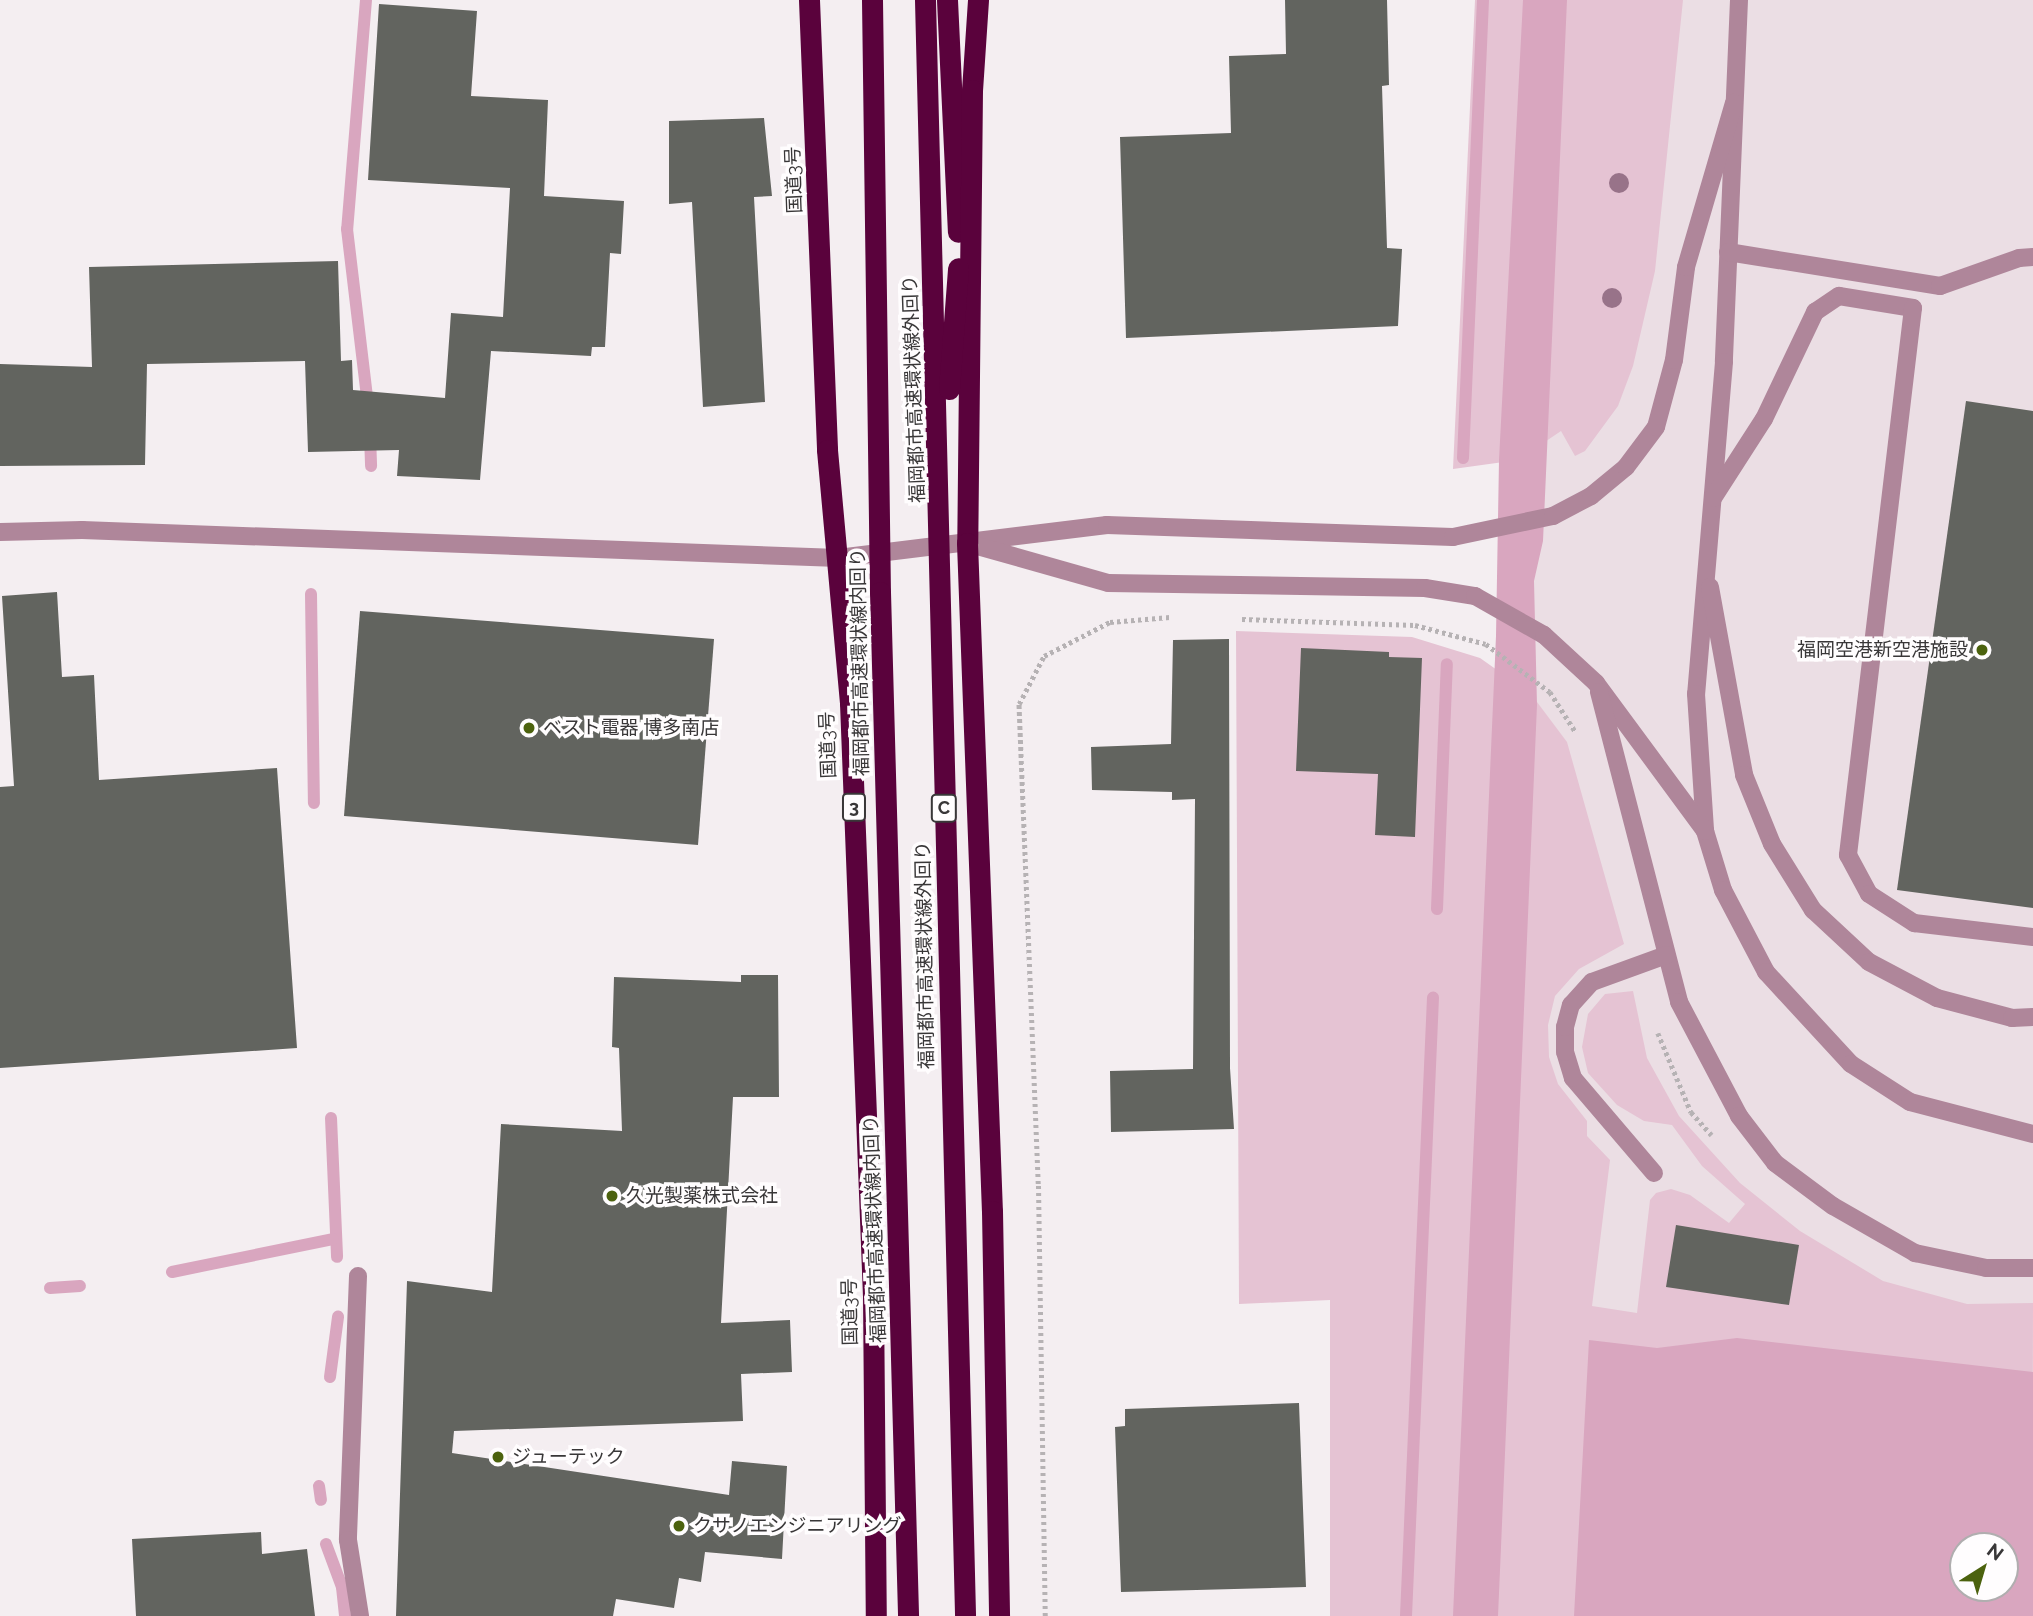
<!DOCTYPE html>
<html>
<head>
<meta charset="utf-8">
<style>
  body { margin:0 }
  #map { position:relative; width:2033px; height:1616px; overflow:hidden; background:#f4eef1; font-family:Raleway,"Noto Sans JP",sans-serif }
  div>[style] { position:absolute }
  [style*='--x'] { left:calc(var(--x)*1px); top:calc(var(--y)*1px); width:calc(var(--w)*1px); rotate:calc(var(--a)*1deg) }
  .built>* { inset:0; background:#ebdee4 }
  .green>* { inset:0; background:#e5c3d3 }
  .water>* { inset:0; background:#d9a6bf }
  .stream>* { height:12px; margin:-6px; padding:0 6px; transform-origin:6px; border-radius:6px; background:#d9a6bf }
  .building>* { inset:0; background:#62645f }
  .path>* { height:4.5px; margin-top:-2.25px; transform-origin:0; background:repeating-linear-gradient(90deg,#b6b2b4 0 3.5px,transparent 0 7px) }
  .minor>* { height:18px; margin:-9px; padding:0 9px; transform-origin:9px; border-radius:9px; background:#af869a }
  .highway>* { height:21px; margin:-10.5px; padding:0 10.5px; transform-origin:10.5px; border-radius:10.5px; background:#5a023c }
  .trees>* { width:20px; height:20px; margin:-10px; border-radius:50%; background:#987389 }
  .dots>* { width:19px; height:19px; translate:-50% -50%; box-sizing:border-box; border:4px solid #fffdfe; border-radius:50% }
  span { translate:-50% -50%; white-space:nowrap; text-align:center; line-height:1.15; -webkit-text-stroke:7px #fffdfe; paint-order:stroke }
  .shield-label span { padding:2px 5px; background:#fffdfe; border:2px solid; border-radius:5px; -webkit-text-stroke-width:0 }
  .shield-label { font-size:18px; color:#393738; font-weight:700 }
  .street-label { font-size:19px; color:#393738 }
  .poi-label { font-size:19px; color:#393738 }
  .right { translate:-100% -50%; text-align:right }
  .left { translate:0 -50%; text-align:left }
  .north { position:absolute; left:1949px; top:1532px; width:70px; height:70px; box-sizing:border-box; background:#fffdfe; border:2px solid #b0aeaf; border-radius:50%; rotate:37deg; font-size:19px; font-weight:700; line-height:28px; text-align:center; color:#393738 }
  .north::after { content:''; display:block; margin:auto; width:24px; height:32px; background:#4c620e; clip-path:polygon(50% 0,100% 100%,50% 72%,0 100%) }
</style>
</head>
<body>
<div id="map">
  <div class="built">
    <i style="clip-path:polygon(evenodd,1559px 0,2033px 0,2033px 1616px,1482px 1616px,1559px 0,1963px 1546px,2005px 1546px,2005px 1588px,1963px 1588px,1963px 1546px)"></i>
  </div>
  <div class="green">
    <i style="clip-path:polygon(1475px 0,1683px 0,1655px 271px,1633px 366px,1618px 406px,1585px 451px,1575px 456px,1561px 431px,1518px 460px,1453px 469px)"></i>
    <i style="clip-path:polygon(evenodd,1236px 631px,1412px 637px,1480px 658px,1531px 694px,1567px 742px,1624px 944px,1579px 969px,1555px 996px,1548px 1025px,1549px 1057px,1558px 1084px,1587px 1121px,1587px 1136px,1610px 1160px,1592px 1306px,1637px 1313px,1650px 1200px,1656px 1193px,1671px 1189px,1690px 1195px,1729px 1223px,1745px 1204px,1702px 1166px,1672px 1125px,1644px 1121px,1617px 1105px,1588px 1073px,1582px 1047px,1588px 1014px,1605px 994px,1633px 991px,1647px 1058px,1679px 1116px,1740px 1183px,1800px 1231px,1883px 1281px,1967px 1304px,2033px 1303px,2032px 1616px,1330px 1616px,1330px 1300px,1239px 1304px,1236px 631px,1963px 1546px,2005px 1546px,2005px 1588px,1963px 1588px,1963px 1546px)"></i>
  </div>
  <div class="water">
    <i style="clip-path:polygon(1523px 0,1567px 0,1543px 541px,1534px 581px,1537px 705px,1501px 1547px,1498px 1616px,1453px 1616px,1496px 636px,1499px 460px)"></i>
    <i style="clip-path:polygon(evenodd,1737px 1338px,2033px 1372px,2033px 1616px,1574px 1616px,1589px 1340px,1657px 1348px,1737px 1338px,1963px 1546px,2005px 1546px,2005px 1588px,1963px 1588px,1963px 1546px)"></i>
  </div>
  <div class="stream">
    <i style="--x:366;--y:0;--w:230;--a:94.7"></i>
    <i style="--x:347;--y:229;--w:178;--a:83.2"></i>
    <i style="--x:370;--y:435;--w:31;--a:88"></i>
    <i style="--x:1463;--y:458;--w:458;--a:-87.5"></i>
    <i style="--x:311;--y:594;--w:209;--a:89.2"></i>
    <i style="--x:1437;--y:909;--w:245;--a:-87.7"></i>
    <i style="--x:331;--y:1118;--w:139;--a:87.5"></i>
    <i style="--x:172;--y:1272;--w:164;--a:-11.6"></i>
    <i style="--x:50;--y:1288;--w:30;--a:-4"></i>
    <i style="--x:330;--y:1377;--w:61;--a:-82.4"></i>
    <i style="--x:319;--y:1486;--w:14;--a:82"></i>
    <i style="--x:326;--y:1544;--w:46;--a:69.6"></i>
    <i style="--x:342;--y:1587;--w:29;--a:84"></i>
    <i style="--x:1406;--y:1616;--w:619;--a:-87.5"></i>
  </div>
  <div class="building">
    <i style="clip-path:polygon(1285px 0,1387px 0,1389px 85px,1382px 86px,1387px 248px,1402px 249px,1398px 326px,1126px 338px,1120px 137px,1231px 133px,1229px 56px,1286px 54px)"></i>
    <i style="clip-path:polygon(379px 4px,477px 11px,471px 96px,548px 100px,544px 196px,624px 201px,621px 254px,610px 253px,605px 347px,592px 347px,591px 356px,491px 351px,480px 480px,397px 476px,399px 450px,308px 452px,305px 361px,147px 364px,145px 465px,0 466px,0 364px,92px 367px,89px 267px,338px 261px,341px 361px,352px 360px,353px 390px,445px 398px,451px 313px,503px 317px,510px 188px,368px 180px)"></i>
    <i style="clip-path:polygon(764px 118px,772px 196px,754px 197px,765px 402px,703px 407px,692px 202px,669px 204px,669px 121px)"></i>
    <i style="clip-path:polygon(1966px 401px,2033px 411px,2033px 908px,1897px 890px)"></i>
    <i style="clip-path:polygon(57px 592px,62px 677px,94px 675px,99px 780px,277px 768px,297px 1048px,0 1068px,0 787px,14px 786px,2px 596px)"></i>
    <i style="clip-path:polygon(360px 611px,714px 639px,698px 845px,344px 816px)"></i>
    <i style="clip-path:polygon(1229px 639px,1230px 1068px,1234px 1129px,1111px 1132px,1110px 1071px,1193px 1069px,1195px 799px,1172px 800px,1172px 792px,1092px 790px,1091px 747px,1171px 744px,1173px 640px)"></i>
    <i style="clip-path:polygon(1301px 648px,1389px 652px,1389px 657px,1422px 658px,1415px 837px,1375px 835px,1378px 774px,1296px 771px)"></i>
    <i style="clip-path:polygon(741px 975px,778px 975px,779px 1097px,733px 1097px,721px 1323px,790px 1320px,792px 1372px,741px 1374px,743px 1421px,454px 1431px,452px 1453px,729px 1495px,732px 1461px,787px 1466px,782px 1559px,705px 1552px,701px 1582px,679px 1578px,674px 1608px,616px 1599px,613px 1616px,396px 1616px,407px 1281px,492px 1292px,501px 1124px,622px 1131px,619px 1048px,612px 1047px,614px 977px,741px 982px)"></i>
    <i style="clip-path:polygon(1676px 1225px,1799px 1245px,1789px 1305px,1666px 1287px)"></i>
    <i style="clip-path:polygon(1299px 1403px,1306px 1587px,1121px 1592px,1115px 1427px,1125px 1426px,1125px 1409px)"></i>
    <i style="clip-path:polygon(261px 1532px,262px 1554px,307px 1549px,315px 1616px,136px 1616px,132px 1539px)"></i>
  </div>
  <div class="path">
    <i style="--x:1242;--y:619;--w:173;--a:2"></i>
    <i style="--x:1415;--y:625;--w:73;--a:15"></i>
    <i style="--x:1486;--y:644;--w:80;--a:36.9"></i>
    <i style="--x:1550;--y:692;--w:46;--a:57.3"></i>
    <i style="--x:1658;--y:1033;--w:86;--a:67.3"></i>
    <i style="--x:1691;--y:1112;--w:31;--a:48"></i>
    <i style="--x:1045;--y:1616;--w:432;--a:-90.9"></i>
    <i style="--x:1038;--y:1184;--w:480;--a:-92.3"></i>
    <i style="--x:1019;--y:704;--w:54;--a:-62.5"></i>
    <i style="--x:1044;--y:656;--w:74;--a:-27.3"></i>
    <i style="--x:1110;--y:622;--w:60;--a:-4.8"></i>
  </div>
  <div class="minor">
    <i style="--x:1739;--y:0;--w:362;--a:92.4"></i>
    <i style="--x:1724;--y:362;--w:333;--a:94.8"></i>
    <i style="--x:1696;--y:694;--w:137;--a:86.2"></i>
    <i style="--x:1705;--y:831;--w:62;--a:73"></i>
    <i style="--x:1723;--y:890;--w:93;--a:62.3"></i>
    <i style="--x:1766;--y:972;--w:125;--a:47.3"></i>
    <i style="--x:1851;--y:1064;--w:70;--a:32.8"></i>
    <i style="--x:1910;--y:1102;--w:127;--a:14.6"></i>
    <i style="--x:1728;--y:252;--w:215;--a:9.1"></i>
    <i style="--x:1940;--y:286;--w:84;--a:-19.5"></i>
    <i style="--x:2019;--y:258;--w:14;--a:-4"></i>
    <i style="--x:1713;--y:498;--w:94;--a:-57.2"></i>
    <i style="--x:1764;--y:419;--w:119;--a:-64.5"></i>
    <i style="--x:1815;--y:312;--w:29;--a:-34"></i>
    <i style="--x:1839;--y:296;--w:75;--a:9.2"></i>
    <i style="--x:1913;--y:308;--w:551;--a:96.78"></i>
    <i style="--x:1848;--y:855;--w:44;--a:61.7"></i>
    <i style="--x:1869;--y:894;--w:54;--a:32.8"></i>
    <i style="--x:1914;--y:923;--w:120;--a:6.7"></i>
    <i style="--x:0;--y:532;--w:82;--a:-1.4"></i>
    <i style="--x:82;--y:530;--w:757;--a:2.12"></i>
    <i style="--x:838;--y:558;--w:271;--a:-7"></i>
    <i style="--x:1107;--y:525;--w:346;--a:2"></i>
    <i style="--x:1453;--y:537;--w:102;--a:-11.9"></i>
    <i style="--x:1553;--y:516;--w:43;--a:-27.8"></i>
    <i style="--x:1591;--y:496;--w:45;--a:-39.6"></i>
    <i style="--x:1626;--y:467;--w:50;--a:-53.1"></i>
    <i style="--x:1656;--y:427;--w:69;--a:-75"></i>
    <i style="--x:1674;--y:360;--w:94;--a:-82.6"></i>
    <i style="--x:1686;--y:267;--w:171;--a:-73.7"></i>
    <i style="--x:974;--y:545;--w:139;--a:15.8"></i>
    <i style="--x:1108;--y:583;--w:317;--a:0.9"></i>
    <i style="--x:1425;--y:588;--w:51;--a:9.1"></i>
    <i style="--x:1475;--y:596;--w:79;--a:29.5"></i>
    <i style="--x:1544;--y:635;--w:71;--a:42.7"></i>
    <i style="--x:1596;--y:683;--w:184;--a:53.6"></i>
    <i style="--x:1710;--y:587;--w:191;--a:79.7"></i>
    <i style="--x:1744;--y:775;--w:74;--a:67.9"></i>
    <i style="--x:1772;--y:844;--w:78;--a:58.2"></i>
    <i style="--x:1813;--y:910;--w:76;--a:42.9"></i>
    <i style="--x:1869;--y:962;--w:77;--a:27.9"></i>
    <i style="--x:1937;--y:998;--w:78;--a:14.9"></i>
    <i style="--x:2012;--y:1018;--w:21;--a:-3"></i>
    <i style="--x:1599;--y:692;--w:320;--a:75.5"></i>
    <i style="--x:1679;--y:1002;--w:129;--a:62.2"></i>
    <i style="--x:1739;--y:1116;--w:59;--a:52.5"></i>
    <i style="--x:1775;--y:1163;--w:72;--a:36.6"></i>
    <i style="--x:1833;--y:1206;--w:95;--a:29.8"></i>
    <i style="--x:1915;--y:1253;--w:73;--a:11.9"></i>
    <i style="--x:1986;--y:1268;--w:47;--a:0"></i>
    <i style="--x:1654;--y:1173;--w:125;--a:-130.5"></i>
    <i style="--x:1573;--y:1078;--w:27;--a:-107"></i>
    <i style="--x:1565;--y:1052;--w:25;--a:-90"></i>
    <i style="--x:1565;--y:1027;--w:23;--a:-75"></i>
    <i style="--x:1571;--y:1005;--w:31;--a:-48"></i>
    <i style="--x:1592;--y:982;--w:79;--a:-20"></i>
    <i style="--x:358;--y:1276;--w:264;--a:92.2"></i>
    <i style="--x:348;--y:1540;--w:77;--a:81"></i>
  </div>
  <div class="highway">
    <i style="--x:809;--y:0;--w:450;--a:87.7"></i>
    <i style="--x:827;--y:450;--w:254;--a:84.8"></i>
    <i style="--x:850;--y:703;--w:593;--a:87.78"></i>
    <i style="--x:873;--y:1296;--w:320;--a:89.5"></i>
    <i style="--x:872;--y:0;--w:592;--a:89.23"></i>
    <i style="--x:880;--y:592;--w:1024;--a:88.43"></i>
    <i style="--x:925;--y:0;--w:1616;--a:88.58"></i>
    <i style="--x:947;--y:0;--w:232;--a:87.3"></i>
    <i style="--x:978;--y:0;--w:90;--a:93.8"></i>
    <i style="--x:972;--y:90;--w:453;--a:90.6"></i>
    <i style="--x:967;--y:543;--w:668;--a:87.86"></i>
    <i style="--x:992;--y:1211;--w:405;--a:89"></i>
    <i style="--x:949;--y:389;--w:121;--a:-85.7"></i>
  </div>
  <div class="trees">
    <i style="left:1619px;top:183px"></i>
    <i style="left:1612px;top:298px"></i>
  </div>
  <div class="dots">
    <i style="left:1982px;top:650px;background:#4c620e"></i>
    <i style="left:529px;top:728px;background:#4c620e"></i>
    <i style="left:612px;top:1196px;background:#4c620e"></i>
    <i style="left:498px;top:1457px;background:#4c620e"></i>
    <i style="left:679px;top:1526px;background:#4c620e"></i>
  </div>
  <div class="shield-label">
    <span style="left:854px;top:807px">3</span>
    <span style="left:944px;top:808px">C</span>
  </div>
  <div class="street-label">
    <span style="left:794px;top:180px;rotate:-92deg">国道3号</span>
    <span style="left:914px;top:389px;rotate:-92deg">福岡都市高速環状線外回り</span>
    <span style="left:860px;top:662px;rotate:-91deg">福岡都市高速環状線内回り</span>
    <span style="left:828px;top:745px;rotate:-92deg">国道3号</span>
    <span style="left:925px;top:955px;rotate:-91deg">福岡都市高速環状線外回り</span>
    <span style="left:875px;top:1229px;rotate:-92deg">福岡都市高速環状線内回り</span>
    <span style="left:850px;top:1312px;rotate:-91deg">国道3号</span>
  </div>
  <div class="poi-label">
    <span class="right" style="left:1968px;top:650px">福岡空港新空港施設</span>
    <span class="left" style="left:543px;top:728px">ベスト電器 博多南店</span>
    <span class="left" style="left:626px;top:1196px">久光製薬株式会社</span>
    <span class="left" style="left:512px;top:1457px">ジューテック</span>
    <span class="left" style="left:693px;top:1526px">クサノエンジニアリング</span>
  </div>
  <div class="north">N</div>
</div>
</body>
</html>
